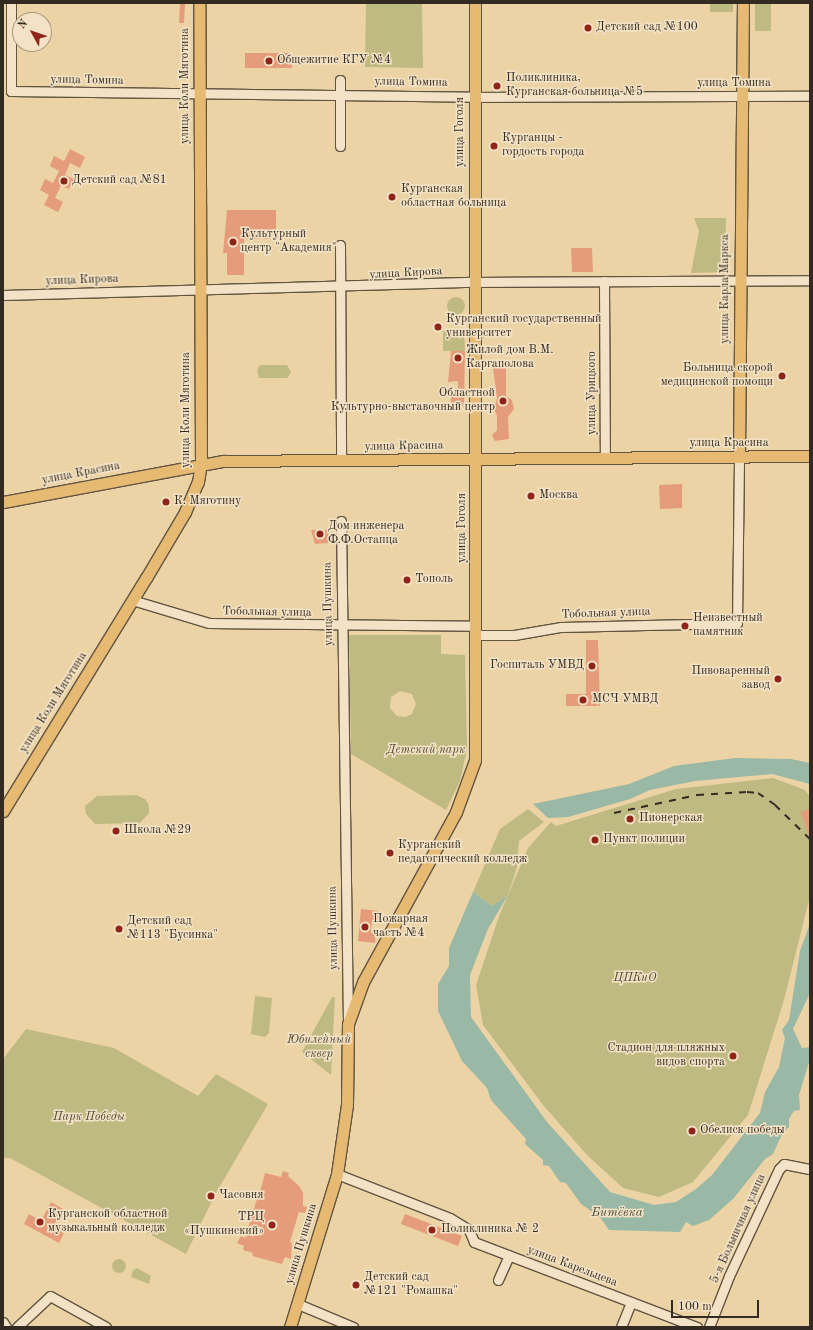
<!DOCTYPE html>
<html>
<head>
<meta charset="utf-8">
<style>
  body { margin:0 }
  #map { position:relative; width:813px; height:1330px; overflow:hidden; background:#ecd3a6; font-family:"Old Standard TT",serif }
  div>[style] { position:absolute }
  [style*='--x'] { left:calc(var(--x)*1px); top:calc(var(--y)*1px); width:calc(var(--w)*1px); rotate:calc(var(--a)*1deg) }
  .green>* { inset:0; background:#bfba82 }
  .round { border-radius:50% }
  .water>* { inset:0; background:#99b8a5 }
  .building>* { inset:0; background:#e59c7a }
  .roads { filter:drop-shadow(1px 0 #615542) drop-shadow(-1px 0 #615542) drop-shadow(0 1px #615542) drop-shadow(0 -1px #615542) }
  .minor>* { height:9px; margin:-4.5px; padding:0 4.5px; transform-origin:4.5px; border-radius:4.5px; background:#f3e2c5 }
  .major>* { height:11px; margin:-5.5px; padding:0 5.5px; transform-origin:5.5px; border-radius:5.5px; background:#e6ba73 }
  .rail>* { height:2px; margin-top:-1px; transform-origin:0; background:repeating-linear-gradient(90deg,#332b21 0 7px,transparent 0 14px) }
  .dots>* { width:11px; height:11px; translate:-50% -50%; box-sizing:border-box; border:2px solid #f3e2c5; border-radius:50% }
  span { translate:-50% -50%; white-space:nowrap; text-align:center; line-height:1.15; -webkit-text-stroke:3px #f3e2c5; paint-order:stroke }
  .poi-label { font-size:12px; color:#332b21 }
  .left { translate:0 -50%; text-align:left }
  .right { translate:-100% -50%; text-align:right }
  .street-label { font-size:12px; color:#332b21 }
  .park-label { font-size:12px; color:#4f4834; font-style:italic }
  .water-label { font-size:13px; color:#4c4e42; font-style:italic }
  .frame { position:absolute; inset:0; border:4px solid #332b21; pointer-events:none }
  .north { position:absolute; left:12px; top:12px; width:40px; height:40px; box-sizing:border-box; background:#f3e2c5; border:1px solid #a69983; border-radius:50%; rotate:310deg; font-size:11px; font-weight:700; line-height:16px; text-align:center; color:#332b21 }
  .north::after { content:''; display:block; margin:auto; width:14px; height:18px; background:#8f2418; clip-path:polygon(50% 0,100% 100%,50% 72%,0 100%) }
  .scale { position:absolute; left:671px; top:1300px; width:88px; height:18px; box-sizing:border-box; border:2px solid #332b21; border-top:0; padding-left:5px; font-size:12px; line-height:14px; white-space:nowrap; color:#332b21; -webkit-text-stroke:3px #f3e2c5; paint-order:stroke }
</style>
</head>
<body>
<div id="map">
  <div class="green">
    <i style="clip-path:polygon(366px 3px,422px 3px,423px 68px,365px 67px)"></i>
    <i style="clip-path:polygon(710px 3px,733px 3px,733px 12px,710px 12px)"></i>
    <i style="clip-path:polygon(755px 3px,771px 3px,771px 31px,755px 31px)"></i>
    <i style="clip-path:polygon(694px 218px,726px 218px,725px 272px,691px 273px,699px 231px)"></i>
    <i class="round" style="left:447px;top:297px;width:18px;height:18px"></i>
    <i style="clip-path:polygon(464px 330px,465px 351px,443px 351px,443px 331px)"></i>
    <i style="clip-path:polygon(260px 365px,287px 365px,291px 372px,287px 378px,259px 378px,257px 370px)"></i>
    <i style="clip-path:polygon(evenodd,349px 635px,441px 635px,441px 654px,465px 655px,467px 749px,460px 781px,446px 810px,351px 754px,349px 635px,400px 691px,412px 694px,416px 704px,412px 714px,405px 717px,397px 716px,390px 708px,391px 697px,400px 691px)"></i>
    <i style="clip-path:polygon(773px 778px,805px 790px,810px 797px,810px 896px,784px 1000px,748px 1115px,693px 1182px,659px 1197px,623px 1188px,587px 1155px,543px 1105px,483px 1025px,476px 985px,499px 916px,528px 848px,551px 822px,556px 826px,676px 789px)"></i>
    <i style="clip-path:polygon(136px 795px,145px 799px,149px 805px,149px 813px,140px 823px,95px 824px,86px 814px,85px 806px,97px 796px)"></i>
    <i style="clip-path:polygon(528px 809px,544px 822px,519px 841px,517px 867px,508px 895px,492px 906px,473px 892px,500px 829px)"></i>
    <i style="clip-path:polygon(255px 996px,272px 998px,269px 1033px,265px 1037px,251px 1034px)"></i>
    <i style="clip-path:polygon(332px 997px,335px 997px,331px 1075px,302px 1052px)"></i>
    <i style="clip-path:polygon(26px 1029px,114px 1048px,198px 1096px,216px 1074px,268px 1104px,216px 1193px,186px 1254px,10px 1158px,3px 1158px,3px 1059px)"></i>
    <i class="round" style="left:112px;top:1259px;width:14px;height:14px"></i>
    <i style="clip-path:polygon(137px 1268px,151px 1276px,149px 1284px,131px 1277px,133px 1270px)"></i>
  </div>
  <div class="water">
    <i style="clip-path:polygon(735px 758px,791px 759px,810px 763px,810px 784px,772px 774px,695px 781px,650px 790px,630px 799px,568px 817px,548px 818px,533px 804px,629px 784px,674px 766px)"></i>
    <i style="clip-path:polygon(473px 892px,492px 906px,508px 895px,488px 929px,470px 975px,471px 1017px,547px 1122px,610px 1192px,654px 1205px,676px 1202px,696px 1189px,712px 1175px,760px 1113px,765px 1092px,779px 1067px,785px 1038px,782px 1030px,789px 1020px,800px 951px,810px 923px,810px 993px,793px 1029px,802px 1048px,810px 1047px,810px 1059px,799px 1095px,800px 1110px,794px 1111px,789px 1119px,789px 1127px,783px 1132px,773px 1154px,765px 1159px,733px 1199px,709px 1220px,693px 1226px,686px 1222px,680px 1232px,609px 1230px,600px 1217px,581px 1204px,566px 1183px,560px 1182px,549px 1166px,543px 1165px,543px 1160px,525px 1144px,526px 1139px,491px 1100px,487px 1088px,462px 1061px,438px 1011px,438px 984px,449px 966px,449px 948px)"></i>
  </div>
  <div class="building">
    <i style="clip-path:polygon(180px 3px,185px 3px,184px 23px,179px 23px)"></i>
    <i style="clip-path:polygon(245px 53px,292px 53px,292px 68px,245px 68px)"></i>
    <i style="clip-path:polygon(70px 149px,85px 157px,80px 168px,70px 163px,65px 175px,74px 179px,69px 189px,61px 185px,55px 198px,63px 202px,58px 212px,44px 205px,49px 195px,40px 190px,45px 179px,53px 183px,59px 171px,50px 166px,54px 156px,64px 161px)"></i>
    <i style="clip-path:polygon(227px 210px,276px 210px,276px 233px,269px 233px,269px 239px,244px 239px,244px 275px,227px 275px,227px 253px,223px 253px)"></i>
    <i style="clip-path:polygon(571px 248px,592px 248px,593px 272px,572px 272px)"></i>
    <i style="clip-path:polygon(451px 351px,465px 351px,464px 406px,451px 406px,451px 394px,458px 394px,458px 381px,448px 382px)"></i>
    <i style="clip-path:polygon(506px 360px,506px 396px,512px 400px,514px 409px,508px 417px,509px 439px,495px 441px,492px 435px,497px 430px,497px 416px,494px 409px,497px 398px,492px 361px)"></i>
    <i style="clip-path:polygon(682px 484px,682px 508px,660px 509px,659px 485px)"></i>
    <i style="clip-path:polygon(311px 530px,328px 530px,328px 543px,315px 544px)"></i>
    <i style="clip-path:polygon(586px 640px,598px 640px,600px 706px,566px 706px,566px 694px,586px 694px)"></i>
    <i style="clip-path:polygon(810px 809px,810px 837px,809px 837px,801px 812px)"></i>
    <i style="clip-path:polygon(361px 909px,379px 911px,378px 921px,372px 921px,371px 933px,376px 933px,375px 943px,358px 941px)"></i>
    <i style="clip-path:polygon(283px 1171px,289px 1173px,288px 1176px,299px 1186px,303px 1193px,303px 1206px,307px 1207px,305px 1213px,299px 1212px,290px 1242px,292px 1243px,291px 1259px,285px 1257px,282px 1264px,252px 1256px,253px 1253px,243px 1250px,244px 1246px,237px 1243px,241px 1236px,245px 1238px,257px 1199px,252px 1197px,254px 1190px,260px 1192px,265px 1173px,281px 1177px)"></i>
    <i style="clip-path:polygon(51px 1202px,63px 1209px,53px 1227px,64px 1233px,59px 1243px,24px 1224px,29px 1214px,41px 1221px)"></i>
    <i style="clip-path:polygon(405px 1214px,462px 1236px,458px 1246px,401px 1224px)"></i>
  </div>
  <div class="roads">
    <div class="minor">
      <i style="--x:11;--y:3;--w:88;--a:90"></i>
      <i style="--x:11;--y:91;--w:463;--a:0.7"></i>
      <i style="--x:474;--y:97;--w:336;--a:-0.2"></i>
      <i style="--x:340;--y:80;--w:66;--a:90"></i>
      <i style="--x:340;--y:245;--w:216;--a:89.7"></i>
      <i style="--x:604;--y:281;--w:175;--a:89.7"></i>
      <i style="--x:3;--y:295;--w:471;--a:-1.6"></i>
      <i style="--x:474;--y:282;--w:336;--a:-0.3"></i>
      <i style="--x:341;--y:521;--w:497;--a:89.2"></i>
      <i style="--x:132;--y:600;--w:80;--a:16.6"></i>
      <i style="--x:209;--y:623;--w:267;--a:0.6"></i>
      <i style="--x:476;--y:635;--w:38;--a:0"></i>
      <i style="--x:514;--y:635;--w:48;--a:-9.7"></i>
      <i style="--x:561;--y:627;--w:176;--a:-1.3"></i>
      <i style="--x:737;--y:623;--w:166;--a:-89.3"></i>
      <i style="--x:337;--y:1174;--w:121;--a:21.3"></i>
      <i style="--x:450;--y:1218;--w:22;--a:32"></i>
      <i style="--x:469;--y:1230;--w:13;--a:67"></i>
      <i style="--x:474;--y:1242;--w:239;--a:20.9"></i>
      <i style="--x:498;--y:1280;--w:27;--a:-66"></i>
      <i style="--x:298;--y:1304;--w:60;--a:22.7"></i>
      <i style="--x:3;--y:1322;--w:6;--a:59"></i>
      <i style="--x:17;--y:1327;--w:45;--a:-43.2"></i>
      <i style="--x:50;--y:1296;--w:64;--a:29"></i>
      <i style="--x:621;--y:1327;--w:27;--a:-68"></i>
      <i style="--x:709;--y:1327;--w:55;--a:-68.6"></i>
      <i style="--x:729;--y:1276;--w:118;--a:-65"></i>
      <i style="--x:779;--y:1169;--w:7;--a:-45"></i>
      <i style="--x:784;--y:1164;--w:26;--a:11"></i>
    </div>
    <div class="major">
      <i style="--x:739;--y:457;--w:454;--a:-89.5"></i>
      <i style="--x:3;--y:502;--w:224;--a:-10.6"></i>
      <i style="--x:223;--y:461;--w:587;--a:-0.49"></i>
      <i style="--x:3;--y:811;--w:273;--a:-58.5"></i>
      <i style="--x:146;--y:578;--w:77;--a:-59.4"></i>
      <i style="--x:185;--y:512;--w:33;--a:-67"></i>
      <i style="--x:198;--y:482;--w:18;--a:-81"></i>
      <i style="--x:201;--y:464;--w:461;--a:-90.2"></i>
      <i style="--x:290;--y:1327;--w:160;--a:-72.9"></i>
      <i style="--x:337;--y:1174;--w:70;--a:-81.8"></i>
      <i style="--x:347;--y:1105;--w:81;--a:-89.3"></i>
      <i style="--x:348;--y:1024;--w:45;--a:-70.3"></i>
      <i style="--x:363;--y:982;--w:194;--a:-61.3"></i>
      <i style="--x:456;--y:812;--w:55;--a:-69.9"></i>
      <i style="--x:475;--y:760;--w:757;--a:-90"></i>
    </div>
  </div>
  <div class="rail">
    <i style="--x:614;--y:813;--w:85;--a:-12.2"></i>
    <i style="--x:697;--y:795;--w:50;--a:-3.4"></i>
    <i style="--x:747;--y:792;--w:11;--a:5"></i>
    <i style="--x:758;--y:793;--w:21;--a:35"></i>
    <i style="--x:775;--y:805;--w:49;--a:44.2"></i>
  </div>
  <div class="dots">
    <i style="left:588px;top:28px;background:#8f2418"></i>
    <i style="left:269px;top:61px;background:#8f2418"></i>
    <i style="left:497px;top:86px;background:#8f2418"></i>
    <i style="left:494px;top:146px;background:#8f2418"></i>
    <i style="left:64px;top:181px;background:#8f2418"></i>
    <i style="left:392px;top:197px;background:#8f2418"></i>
    <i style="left:233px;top:242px;background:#8f2418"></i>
    <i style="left:438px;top:327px;background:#8f2418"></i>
    <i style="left:458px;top:358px;background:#8f2418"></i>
    <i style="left:782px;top:376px;background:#8f2418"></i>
    <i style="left:503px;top:401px;background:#8f2418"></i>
    <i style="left:531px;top:496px;background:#8f2418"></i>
    <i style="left:166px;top:502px;background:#8f2418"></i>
    <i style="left:320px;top:534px;background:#8f2418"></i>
    <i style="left:407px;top:580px;background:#8f2418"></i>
    <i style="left:685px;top:626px;background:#8f2418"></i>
    <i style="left:592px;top:666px;background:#8f2418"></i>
    <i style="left:778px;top:679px;background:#8f2418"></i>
    <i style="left:583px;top:700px;background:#8f2418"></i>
    <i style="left:630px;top:819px;background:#8f2418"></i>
    <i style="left:116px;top:831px;background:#8f2418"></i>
    <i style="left:595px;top:840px;background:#8f2418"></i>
    <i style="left:390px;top:853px;background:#8f2418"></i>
    <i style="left:365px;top:927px;background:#8f2418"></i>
    <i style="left:119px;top:929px;background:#8f2418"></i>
    <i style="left:733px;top:1056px;background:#8f2418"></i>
    <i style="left:692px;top:1131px;background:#8f2418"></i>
    <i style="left:211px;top:1196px;background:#8f2418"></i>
    <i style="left:40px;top:1222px;background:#8f2418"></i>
    <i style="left:272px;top:1225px;background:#8f2418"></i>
    <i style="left:432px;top:1230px;background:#8f2418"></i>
    <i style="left:356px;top:1285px;background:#8f2418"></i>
  </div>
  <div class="poi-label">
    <span class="left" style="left:596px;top:28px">Детский сад №100</span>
    <span class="left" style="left:277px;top:61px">Общежитие КГУ №4</span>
    <span class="left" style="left:506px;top:86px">Поликлиника,<br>Курганская больница №5</span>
    <span class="left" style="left:502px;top:146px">Курганцы -<br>гордость города</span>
    <span class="left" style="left:72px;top:181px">Детский сад №81</span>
    <span class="left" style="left:401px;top:197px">Курганская<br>областная больница</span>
    <span class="left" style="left:241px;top:242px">Культурный<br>центр "Академия"</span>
    <span class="left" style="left:446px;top:327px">Курганский государственный<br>университет</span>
    <span class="left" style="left:466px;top:358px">Жилой дом В.М.<br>Каргаполова</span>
    <span class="right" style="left:773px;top:376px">Больница скорой<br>медицинской помощи</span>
    <span class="right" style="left:495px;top:401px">Областной<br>Культурно-выставочный центр</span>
    <span class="left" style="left:539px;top:496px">Москва</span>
    <span class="left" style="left:174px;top:502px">К. Мяготину</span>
    <span class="left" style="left:328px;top:534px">Дом инженера<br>Ф.Ф.Остапца</span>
    <span class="left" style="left:415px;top:580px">Тополь</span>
    <span class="left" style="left:693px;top:626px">Неизвестный<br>памятник</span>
    <span class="right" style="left:584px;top:666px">Госпиталь УМВД</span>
    <span class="right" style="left:770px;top:679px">Пивоваренный<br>завод</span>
    <span class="left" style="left:592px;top:700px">МСЧ УМВД</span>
    <span class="left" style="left:639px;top:819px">Пионерская</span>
    <span class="left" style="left:124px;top:831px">Школа №29</span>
    <span class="left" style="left:603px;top:840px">Пункт полиции</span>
    <span class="left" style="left:398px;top:853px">Курганский<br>педагогический колледж</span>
    <span class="left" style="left:373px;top:927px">Пожарная<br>часть №4</span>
    <span class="left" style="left:127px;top:929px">Детский сад<br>№113 "Бусинка"</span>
    <span class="right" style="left:725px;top:1056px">Стадион для пляжных<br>видов спорта</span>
    <span class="left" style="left:700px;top:1131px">Обелиск победы</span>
    <span class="left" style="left:219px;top:1196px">Часовня</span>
    <span class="left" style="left:48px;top:1222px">Курганской областной<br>музыкальный колледж</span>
    <span class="right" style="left:264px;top:1225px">ТРЦ<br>«Пушкинский»</span>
    <span class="left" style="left:441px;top:1230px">Поликлиника № 2</span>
    <span class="left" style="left:364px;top:1285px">Детский сад<br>№121 "Ромашка"</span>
  </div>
  <div class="street-label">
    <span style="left:87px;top:81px;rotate:1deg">улица Томина</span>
    <span style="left:411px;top:83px;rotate:1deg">улица Томина</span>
    <span style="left:734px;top:84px">улица Томина</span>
    <span style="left:186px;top:86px;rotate:-90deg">улица Коли Мяготина</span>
    <span style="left:461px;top:132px;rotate:-90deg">улица Гоголя</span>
    <span style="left:406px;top:274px;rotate:-3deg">улица Кирова</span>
    <span style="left:82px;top:281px;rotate:-2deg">улица Кирова</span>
    <span style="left:726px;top:289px;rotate:-90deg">улица Карла Маркса</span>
    <span style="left:593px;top:393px;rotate:-90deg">улица Урицкого</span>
    <span style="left:187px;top:410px;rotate:-90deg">улица Коли Мяготина</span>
    <span style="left:729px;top:444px">улица Красина</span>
    <span style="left:404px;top:447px;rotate:-1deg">улица Красина</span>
    <span style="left:81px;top:474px;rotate:-11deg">улица Красина</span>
    <span style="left:463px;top:528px;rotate:-90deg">улица Гоголя</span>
    <span style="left:329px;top:604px;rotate:-91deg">улица Пушкина</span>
    <span style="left:267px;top:613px;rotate:1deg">Тобольная улица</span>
    <span style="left:606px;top:614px;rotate:-2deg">Тобольная улица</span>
    <span style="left:54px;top:703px;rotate:-58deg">улица Коли Мяготина</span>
    <span style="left:334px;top:928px;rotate:-91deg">улица Пушкина</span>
    <span style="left:739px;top:1229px;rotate:-66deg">5-я Больничная улица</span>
    <span style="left:302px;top:1244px;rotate:-73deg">улица Пушкина</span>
    <span style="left:572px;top:1267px;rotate:21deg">улица Карельцева</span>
  </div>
  <div class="park-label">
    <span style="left:426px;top:751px">Детский парк</span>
    <span style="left:635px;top:979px">ЦПКиО</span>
    <span style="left:319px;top:1048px">Юбилейный<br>сквер</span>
    <span style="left:89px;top:1118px">Парк Победы</span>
  </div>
  <div class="water-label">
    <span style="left:617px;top:1213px">Битёвка</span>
  </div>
  <div class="frame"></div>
  <div class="north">N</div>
  <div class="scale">100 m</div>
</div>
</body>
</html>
